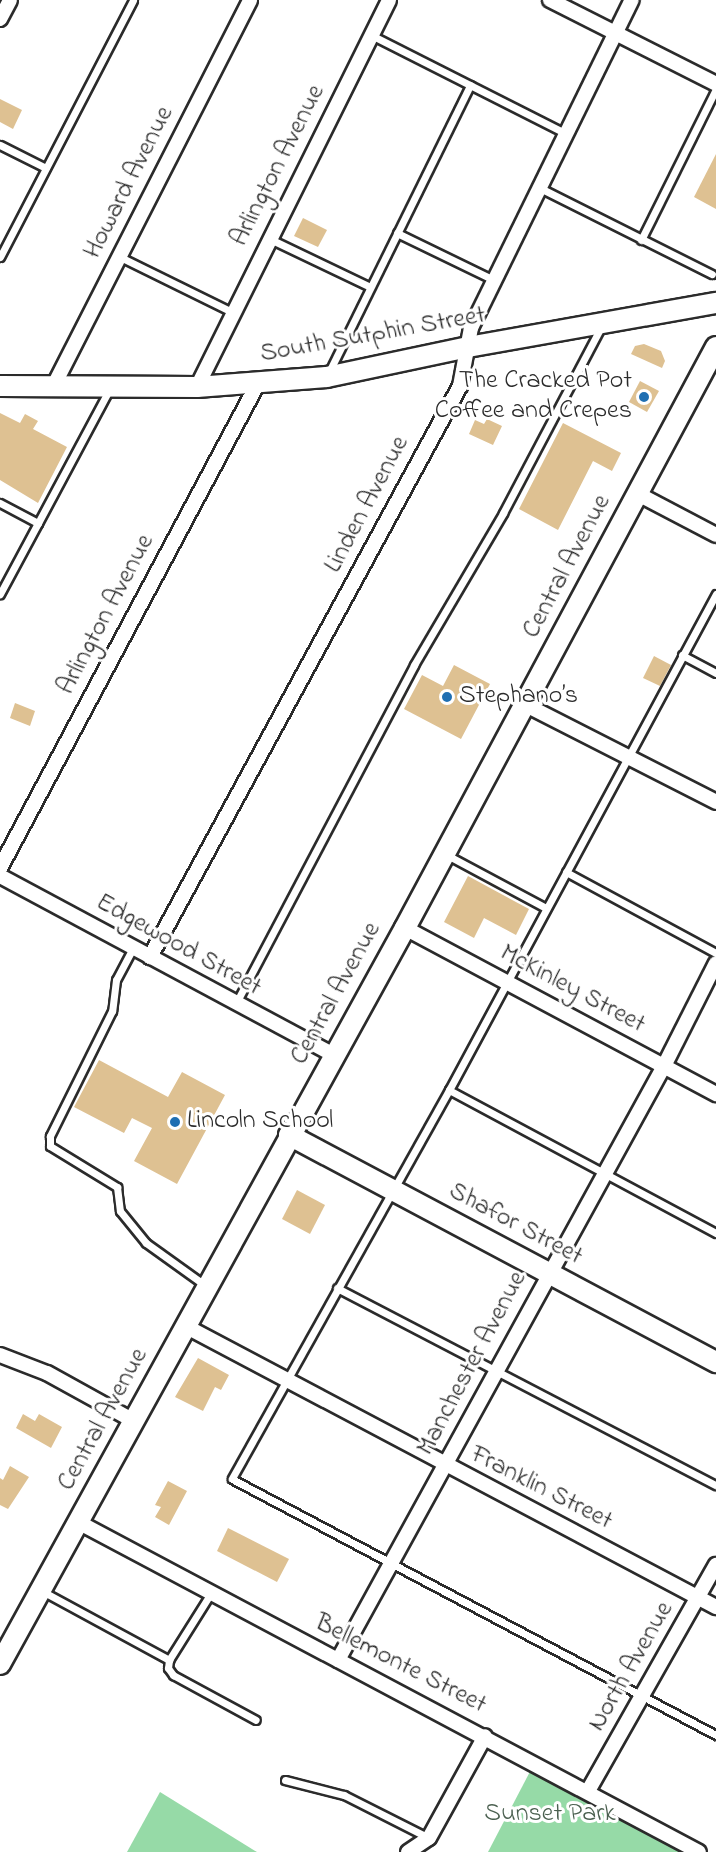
<!DOCTYPE html>
<html>
<head>
<meta charset="utf-8">
<style>
  body { margin:0 }
  #map { position:relative; width:716px; height:1852px; overflow:hidden; background:#fff; font-family:"Indie Flower",sans-serif }
  div>[style] { position:absolute }
  [style*='--x'] { left:calc(var(--x)*1px); top:calc(var(--y)*1px); width:calc(var(--w)*1px); rotate:calc(var(--a)*1deg) }
  .green>* { inset:0; background:#96daa7 }
  .building>* { inset:0; background:#dec192 }
  .roads { filter:drop-shadow(2px 0 #2b2b2b) drop-shadow(-2px 0 #2b2b2b) drop-shadow(0 2px #2b2b2b) drop-shadow(0 -2px #2b2b2b) }
  .lane>* { height:7px; margin:-3.5px; padding:0 3.5px; transform-origin:3.5px; border-radius:3.5px; background:#fff }
  .street>* { height:14px; margin:-7px; padding:0 7px; transform-origin:7px; border-radius:7px; background:#fff }
  .secondary>* { height:20px; margin:-10px; padding:0 10px; transform-origin:10px; border-radius:10px; background:#fff }
  .dots>* { width:16px; height:16px; translate:-50% -50%; box-sizing:border-box; border:3px solid #fff; border-radius:50% }
  span { translate:-50% -50%; white-space:nowrap; text-align:center; line-height:1.15; -webkit-text-stroke:6px #fff; paint-order:stroke }
  .street-label { font-size:26px; color:#2b2b2b }
  .poi-label { font-size:26px; color:#2b2b2b }
  .right { translate:-100% -50%; text-align:right }
  .left { translate:0 -50%; text-align:left }
  .park-label { font-size:26px; color:#4b6050 }
</style>
</head>
<body>
<div id="map">
  <div class="green">
    <i style="clip-path:polygon(535px 1762px,699px 1852px,488px 1852px)"></i>
    <i style="clip-path:polygon(160px 1792px,257px 1852px,127px 1852px)"></i>
  </div>
  <div class="building">
    <i style="clip-path:polygon(0 99px,22px 110px,13px 129px,0 122px)"></i>
    <i style="clip-path:polygon(716px 154px,716px 209px,694px 197px)"></i>
    <i style="clip-path:polygon(303px 218px,327px 230px,318px 247px,294px 236px)"></i>
    <i style="clip-path:polygon(644px 344px,661px 351px,665px 361px,662px 368px,631px 354px,635px 346px)"></i>
    <i style="clip-path:polygon(640px 381px,659px 391px,647px 412px,629px 402px)"></i>
    <i style="clip-path:polygon(0 413px,20px 423px,25px 414px,38px 421px,33px 429px,67px 447px,38px 503px,0 480px)"></i>
    <i style="clip-path:polygon(487px 419px,502px 426px,493px 445px,469px 434px,475px 420px,484px 424px)"></i>
    <i style="clip-path:polygon(563px 423px,621px 453px,612px 471px,593px 461px,558px 530px,519px 509px)"></i>
    <i style="clip-path:polygon(654px 656px,671px 665px,660px 686px,643px 678px)"></i>
    <i style="clip-path:polygon(454px 665px,490px 684px,461px 739px,404px 709px,422px 675px,443px 686px)"></i>
    <i style="clip-path:polygon(15px 703px,35px 711px,30px 726px,10px 718px)"></i>
    <i style="clip-path:polygon(468px 876px,529px 909px,516px 935px,484px 918px,474px 938px,444px 922px)"></i>
    <i style="clip-path:polygon(99px 1060px,168px 1097px,182px 1072px,225px 1095px,177px 1184px,134px 1161px,152px 1128px,132px 1118px,124px 1133px,74px 1107px)"></i>
    <i style="clip-path:polygon(297px 1190px,325px 1205px,310px 1234px,282px 1219px)"></i>
    <i style="clip-path:polygon(198px 1358px,229px 1375px,221px 1390px,215px 1387px,203px 1411px,175px 1397px)"></i>
    <i style="clip-path:polygon(23px 1414px,35px 1421px,39px 1414px,62px 1427px,51px 1448px,16px 1428px)"></i>
    <i style="clip-path:polygon(10px 1466px,29px 1477px,8px 1509px,0 1505px,0 1478px,3px 1480px)"></i>
    <i style="clip-path:polygon(168px 1481px,187px 1491px,169px 1525px,155px 1517px,161px 1507px,155px 1505px)"></i>
    <i style="clip-path:polygon(228px 1528px,289px 1559px,277px 1582px,217px 1551px)"></i>
  </div>
  <div class="roads">
    <div class="lane">
      <i style="--x:371;--y:35;--w:220;--a:26.8"></i>
      <i style="--x:0;--y:145;--w:51;--a:26.6"></i>
      <i style="--x:542;--y:189;--w:190;--a:26.6"></i>
      <i style="--x:397;--y:233;--w:108;--a:25.9"></i>
      <i style="--x:270;--y:239;--w:111;--a:25.6"></i>
      <i style="--x:641;--y:240;--w:169;--a:-63.6"></i>
      <i style="--x:0;--y:257;--w:289;--a:-62.6"></i>
      <i style="--x:120;--y:257;--w:125;--a:26.2"></i>
      <i style="--x:328;--y:374;--w:322;--a:-63.8"></i>
      <i style="--x:0;--y:503;--w:43;--a:27.8"></i>
      <i style="--x:38;--y:523;--w:81;--a:118.2"></i>
      <i style="--x:38;--y:523;--w:151;--a:-61.9"></i>
      <i style="--x:716;--y:594;--w:563;--a:118.29"></i>
      <i style="--x:449;--y:1090;--w:445;--a:119.2"></i>
      <i style="--x:232;--y:1479;--w:548;--a:27.88"></i>
      <i style="--x:682;--y:655;--w:38;--a:28"></i>
      <i style="--x:447;--y:855;--w:112;--a:28.2"></i>
      <i style="--x:566;--y:872;--w:170;--a:28.4"></i>
      <i style="--x:133;--y:948;--w:36;--a:118"></i>
      <i style="--x:116;--y:980;--w:31;--a:97"></i>
      <i style="--x:112;--y:1011;--w:140;--a:116.4"></i>
      <i style="--x:50;--y:1136;--w:10;--a:90"></i>
      <i style="--x:50;--y:1146;--w:79;--a:31.5"></i>
      <i style="--x:117;--y:1187;--w:24;--a:83"></i>
      <i style="--x:120;--y:1211;--w:41;--a:50.9"></i>
      <i style="--x:146;--y:1243;--w:74;--a:35.6"></i>
      <i style="--x:236;--y:1003;--w:382;--a:-62.2"></i>
      <i style="--x:414;--y:665;--w:176;--a:-59.6"></i>
      <i style="--x:503;--y:513;--w:210;--a:-62.2"></i>
      <i style="--x:449;--y:1090;--w:303;--a:28.2"></i>
      <i style="--x:337;--y:1288;--w:427;--a:27.5"></i>
      <i style="--x:42;--y:1591;--w:145;--a:28.5"></i>
      <i style="--x:211;--y:1593;--w:79;--a:122.1"></i>
      <i style="--x:169;--y:1660;--w:8;--a:97"></i>
      <i style="--x:168;--y:1668;--w:9;--a:54"></i>
      <i style="--x:173;--y:1675;--w:94;--a:28.5"></i>
      <i style="--x:285;--y:1780;--w:61;--a:14.3"></i>
      <i style="--x:344;--y:1795;--w:95;--a:26.8"></i>
    </div>
    <div class="street">
      <i style="--x:550;--y:0;--w:186;--a:26.8"></i>
      <i style="--x:0;--y:19;--w:21;--a:-62"></i>
      <i style="--x:53;--y:387;--w:434;--a:-63"></i>
      <i style="--x:197;--y:387;--w:432;--a:-63.6"></i>
      <i style="--x:638;--y:494;--w:88;--a:27.7"></i>
      <i style="--x:524;--y:704;--w:216;--a:27"></i>
      <i style="--x:0;--y:868;--w:547;--a:-61.98"></i>
      <i style="--x:0;--y:876;--w:379;--a:28.2"></i>
      <i style="--x:405;--y:928;--w:353;--a:28.1"></i>
      <i style="--x:150;--y:957;--w:650;--a:-61.5"></i>
      <i style="--x:460;--y:386;--w:59;--a:-79.3"></i>
      <i style="--x:471;--y:328;--w:365;--a:-63.9"></i>
      <i style="--x:187;--y:1327;--w:599;--a:27.89"></i>
      <i style="--x:0;--y:1355;--w:50;--a:21"></i>
      <i style="--x:47;--y:1373;--w:99;--a:28.9"></i>
      <i style="--x:78;--y:1522;--w:703;--a:27.99"></i>
      <i style="--x:338;--y:1660;--w:678;--a:-61.24"></i>
      <i style="--x:664;--y:1066;--w:115;--a:-63.2"></i>
      <i style="--x:588;--y:1791;--w:260;--a:-60.5"></i>
      <i style="--x:408;--y:1852;--w:25;--a:-34"></i>
      <i style="--x:429;--y:1838;--w:116;--a:-61.2"></i>
    </div>
    <div class="secondary">
      <i style="--x:0;--y:386;--w:197;--a:0.3"></i>
      <i style="--x:197;--y:387;--w:130;--a:-4.4"></i>
      <i style="--x:327;--y:377;--w:144;--a:-12"></i>
      <i style="--x:468;--y:347;--w:252;--a:-10.1"></i>
      <i style="--x:289;--y:1135;--w:484;--a:28"></i>
      <i style="--x:0;--y:1664;--w:840;--a:-61.18"></i>
      <i style="--x:405;--y:928;--w:659;--a:-61.84"></i>
    </div>
  </div>
  <div class="dots">
    <i style="left:644px;top:397px;background:#1f6fb2"></i>
    <i style="left:447px;top:697px;background:#1f6fb2"></i>
    <i style="left:175px;top:1122px;background:#1f6fb2"></i>
  </div>
  <div class="street-label">
    <span style="left:279px;top:166px;rotate:-63deg">Arlington Avenue</span>
    <span style="left:130px;top:183px;rotate:-63deg">Howard Avenue</span>
    <span style="left:373px;top:336px;rotate:-10deg">South Sutphin Street</span>
    <span style="left:368px;top:505px;rotate:-62deg">Linden Avenue</span>
    <span style="left:568px;top:567px;rotate:-62deg">Central Avenue</span>
    <span style="left:107px;top:615px;rotate:-62deg">Arlington Avenue</span>
    <span style="left:178px;top:946px;rotate:29deg">Edgewood Street</span>
    <span style="left:572px;top:990px;rotate:28deg">McKinley Street</span>
    <span style="left:337px;top:994px;rotate:-61deg">Central Avenue</span>
    <span style="left:515px;top:1225px;rotate:28deg">Shafor Street</span>
    <span style="left:473px;top:1364px;rotate:-62deg">Manchester Avenue</span>
    <span style="left:104px;top:1420px;rotate:-61deg">Central Avenue</span>
    <span style="left:541px;top:1489px;rotate:27deg">Franklin Street</span>
    <span style="left:400px;top:1665px;rotate:27deg">Bellemonte Street</span>
    <span style="left:632px;top:1667px;rotate:-60deg">North Avenue</span>
  </div>
  <div class="poi-label">
    <span class="right" style="left:632px;top:397px">The Cracked Pot<br>Coffee and Crepes</span>
    <span class="left" style="left:459px;top:697px">Stephano’s</span>
    <span class="left" style="left:187px;top:1122px">Lincoln School</span>
  </div>
  <div class="park-label">
    <span style="left:550px;top:1815px">Sunset Park</span>
  </div>
</div>
</body>
</html>
